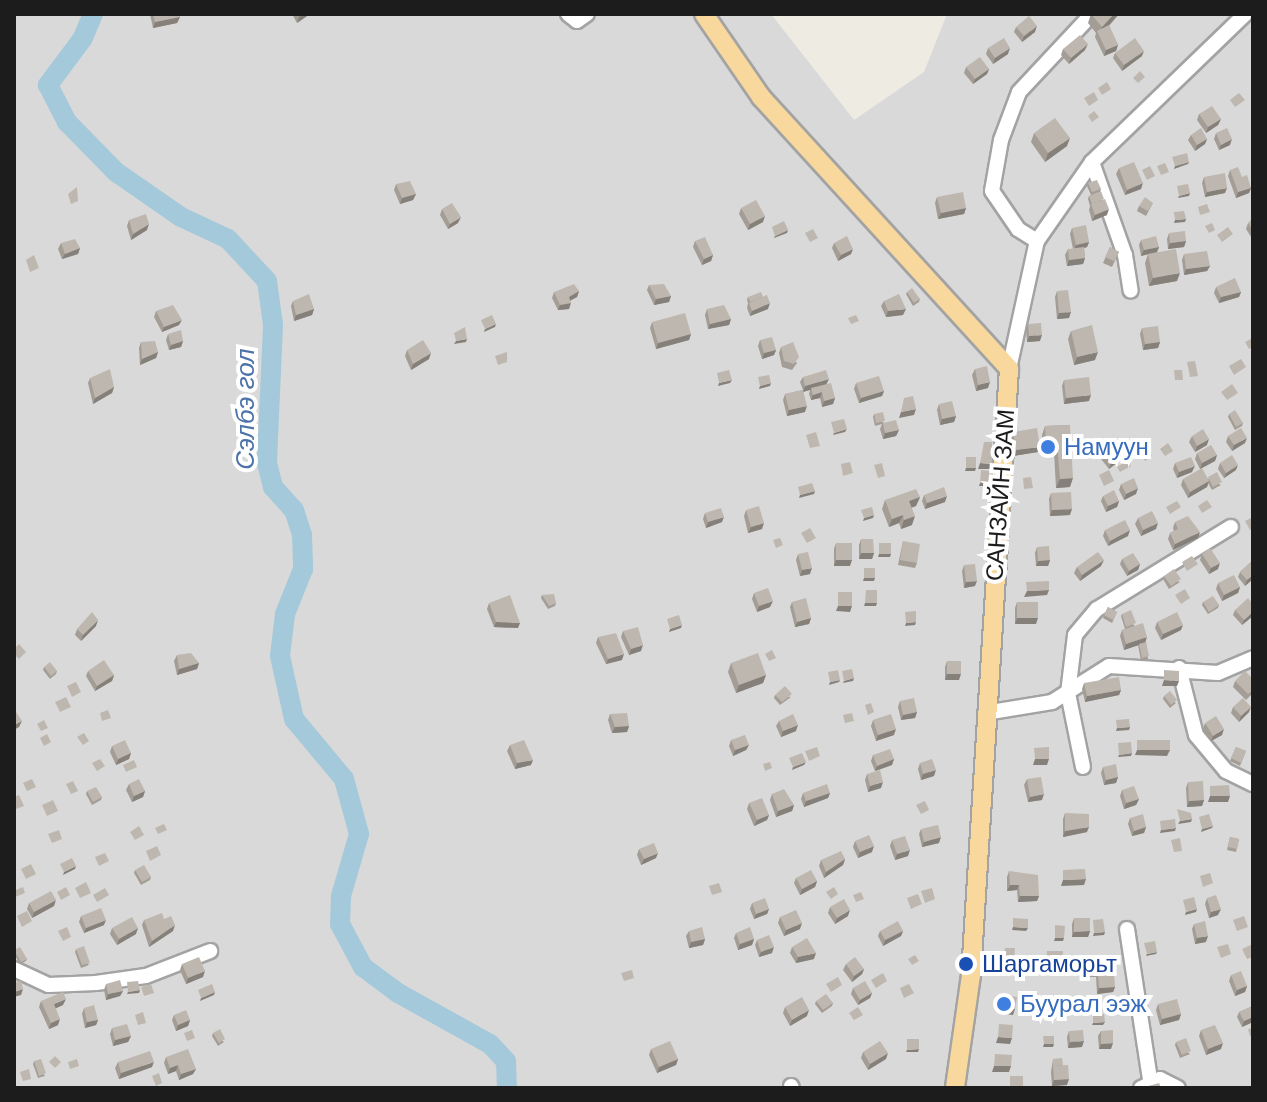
<!DOCTYPE html>
<html>
<head>
<meta charset="utf-8">
<style>
  body { margin:0 }
  #map { position:relative; width:1267px; height:1102px; overflow:hidden; background:#edebe2; font-family:"DM Sans",sans-serif }
  div>[style] { position:absolute }
  [style*='--x'] { left:calc(var(--x)*1px); top:calc(var(--y)*1px); width:calc(var(--w)*1px); rotate:calc(var(--a)*1deg) }
  .residential>* { inset:0; background:#dad9d9 }
  .river>* { height:20px; margin:-10px; padding:0 10px; transform-origin:10px; border-radius:10px; background:#a4c9da }
  .roads { filter:drop-shadow(2px 0 #a3a3a3) drop-shadow(-2px 0 #a3a3a3) drop-shadow(0 2px #a3a3a3) drop-shadow(0 -2px #a3a3a3) }
  .minor>* { height:14px; margin:-7px; padding:0 7px; transform-origin:7px; border-radius:7px; background:#fff }
  .major>* { height:18px; margin:-9px; padding:0 9px; transform-origin:9px; border-radius:9px; background:#f8d89c }
  .wall>* { inset:0; background:#a39d96 }
  .shaded-wall>* { inset:0; background:#85807a }
  .building>* { inset:0; background:#beb7af }
  .dots>* { width:22px; height:22px; translate:-50% -50%; box-sizing:border-box; border:4px solid #fff; border-radius:50% }
  span { translate:-50% -50%; white-space:nowrap; text-align:center; line-height:1.15; -webkit-text-stroke:8px #fff; paint-order:stroke }
  .shop-label { font-size:24px; color:#366cbe }
  .left { translate:0 -50%; text-align:left }
  .street-label { font-size:24px; color:#1c1c1c }
  .transit-label { font-size:24px; color:#164399 }
  .water-label { font-size:26px; color:#4d73a8; font-style:italic }
  .frame { position:absolute; inset:0; border:16px solid #1c1c1c; pointer-events:none }
</style>
</head>
<body>
<div id="map">
  <div class="residential">
    <i style="clip-path:polygon(14px 14px,771px 14px,854px 120px,924px 72px,947px 14px,1253px 14px,1253px 1088px,14px 1088px)"></i>
  </div>
  <div class="river">
    <i style="--x:93;--y:14;--w:26;--a:113"></i>
    <i style="--x:83;--y:38;--w:59;--a:126.7"></i>
    <i style="--x:48;--y:85;--w:42;--a:62.8"></i>
    <i style="--x:67;--y:122;--w:70;--a:45.6"></i>
    <i style="--x:116;--y:172;--w:79;--a:34.7"></i>
    <i style="--x:181;--y:217;--w:52;--a:25.1"></i>
    <i style="--x:228;--y:239;--w:57;--a:47.1"></i>
    <i style="--x:267;--y:281;--w:44;--a:82.2"></i>
    <i style="--x:273;--y:325;--w:138;--a:92.5"></i>
    <i style="--x:267;--y:463;--w:25;--a:76"></i>
    <i style="--x:273;--y:487;--w:31;--a:48"></i>
    <i style="--x:294;--y:510;--w:26;--a:72"></i>
    <i style="--x:302;--y:535;--w:34;--a:88"></i>
    <i style="--x:303;--y:569;--w:48;--a:111.8"></i>
    <i style="--x:285;--y:614;--w:42;--a:96.8"></i>
    <i style="--x:280;--y:656;--w:65;--a:77.5"></i>
    <i style="--x:294;--y:719;--w:78;--a:50.2"></i>
    <i style="--x:344;--y:779;--w:57;--a:74.7"></i>
    <i style="--x:359;--y:834;--w:65;--a:106.2"></i>
    <i style="--x:341;--y:896;--w:28;--a:92"></i>
    <i style="--x:340;--y:924;--w:49;--a:61.9"></i>
    <i style="--x:363;--y:967;--w:44;--a:36.6"></i>
    <i style="--x:398;--y:993;--w:105;--a:29"></i>
    <i style="--x:490;--y:1044;--w:23;--a:47"></i>
    <i style="--x:506;--y:1061;--w:27;--a:88"></i>
  </div>
  <div class="roads">
    <div class="minor">
      <i style="--x:568;--y:14;--w:11;--a:38"></i>
      <i style="--x:577;--y:21;--w:12;--a:-35"></i>
      <i style="--x:1092;--y:162;--w:99;--a:70.5"></i>
      <i style="--x:1125;--y:255;--w:36;--a:81"></i>
      <i style="--x:1037;--y:241;--w:22;--a:-148"></i>
      <i style="--x:1018;--y:229;--w:46;--a:-124.4"></i>
      <i style="--x:992;--y:191;--w:52;--a:-80"></i>
      <i style="--x:1001;--y:140;--w:51;--a:-69.4"></i>
      <i style="--x:1019;--y:92;--w:107;--a:-46.9"></i>
      <i style="--x:1009;--y:369;--w:131;--a:-77.7"></i>
      <i style="--x:1037;--y:241;--w:96;--a:-55.2"></i>
      <i style="--x:1092;--y:162;--w:213;--a:-44"></i>
      <i style="--x:1179;--y:668;--w:69;--a:75.8"></i>
      <i style="--x:1196;--y:735;--w:47;--a:50.2"></i>
      <i style="--x:1226;--y:771;--w:30;--a:26"></i>
      <i style="--x:985;--y:713;--w:68;--a:-9.3"></i>
      <i style="--x:1052;--y:702;--w:67;--a:-32.3"></i>
      <i style="--x:1109;--y:666;--w:109;--a:3.7"></i>
      <i style="--x:1218;--y:673;--w:38;--a:-23"></i>
      <i style="--x:1083;--y:767;--w:76;--a:-101.5"></i>
      <i style="--x:1068;--y:693;--w:58;--a:-83.1"></i>
      <i style="--x:1075;--y:635;--w:34;--a:-50"></i>
      <i style="--x:1097;--y:609;--w:157;--a:-31.5"></i>
      <i style="--x:1127;--y:929;--w:153;--a:81.3"></i>
      <i style="--x:14;--y:969;--w:38;--a:25"></i>
      <i style="--x:49;--y:985;--w:47;--a:-2.4"></i>
      <i style="--x:96;--y:983;--w:50;--a:-8"></i>
      <i style="--x:146;--y:976;--w:69;--a:-21.3"></i>
      <i style="--x:791;--y:1086;--w:2;--a:63"></i>
      <i style="--x:1141;--y:1088;--w:21;--a:-25"></i>
      <i style="--x:1160;--y:1079;--w:20;--a:27"></i>
    </div>
    <div class="major">
      <i style="--x:704;--y:14;--w:101;--a:55.5"></i>
      <i style="--x:761;--y:97;--w:368;--a:47.6"></i>
      <i style="--x:1009;--y:369;--w:607;--a:93.59"></i>
      <i style="--x:971;--y:975;--w:114;--a:98.1"></i>
    </div>
  </div>
  <div class="wall">
    <i style="clip-path:polygon(150px 14px,179px 14px,180px 17px,177px 23px,153px 28px)"></i>
    <i style="clip-path:polygon(292px 14px,310px 14px,297px 23px)"></i>
    <i style="clip-path:polygon(1091px 14px,1119px 14px,1109px 26px,1118px 45px,1116px 51px,1104px 56px,1095px 37px,1096px 33px,1088px 23px)"></i>
    <i style="clip-path:polygon(1016px 27px,1035px 32px,1022px 42px,1014px 32px)"></i>
    <i style="clip-path:polygon(988px 48px,1008px 54px,993px 64px,986px 54px)"></i>
    <i style="clip-path:polygon(1063px 49px,1085px 50px,1069px 64px,1061px 55px)"></i>
    <i style="clip-path:polygon(1115px 53px,1142px 56px,1122px 71px,1113px 58px)"></i>
    <i style="clip-path:polygon(966px 67px,989px 69px,987px 74px,973px 84px,964px 73px)"></i>
    <i style="clip-path:polygon(1199px 114px,1221px 119px,1218px 125px,1206px 133px,1197px 120px)"></i>
    <i style="clip-path:polygon(1034px 133px,1067px 146px,1045px 162px,1031px 142px)"></i>
    <i style="clip-path:polygon(1216px 133px,1230px 145px,1219px 150px,1214px 139px)"></i>
    <i style="clip-path:polygon(1191px 135px,1207px 139px,1205px 144px,1195px 151px,1188px 140px)"></i>
    <i style="clip-path:polygon(1119px 168px,1141px 189px,1125px 195px,1116px 174px)"></i>
    <i style="clip-path:polygon(1230px 170px,1242px 177px,1251px 188px,1249px 193px,1236px 198px,1228px 176px)"></i>
    <i style="clip-path:polygon(1204px 177px,1225px 193px,1205px 197px,1202px 183px)"></i>
    <i style="clip-path:polygon(1088px 183px,1101px 189px,1100px 192px,1107px 215px,1092px 221px,1089px 210px,1090px 206px,1088px 199px,1089px 196px,1091px 195px,1087px 186px)"></i>
    <i style="clip-path:polygon(396px 184px,416px 194px,413px 200px,400px 204px,394px 190px)"></i>
    <i style="clip-path:polygon(937px 197px,966px 208px,964px 214px,938px 219px,935px 203px)"></i>
    <i style="clip-path:polygon(1153px 203px,1146px 216px,1137px 211px,1139px 206px)"></i>
    <i style="clip-path:polygon(741px 208px,763px 222px,748px 230px,739px 214px)"></i>
    <i style="clip-path:polygon(442px 209px,458px 223px,448px 229px,440px 215px)"></i>
    <i style="clip-path:polygon(1253px 219px,1253px 240px,1246px 229px,1248px 223px)"></i>
    <i style="clip-path:polygon(129px 220px,147px 230px,131px 240px,127px 226px)"></i>
    <i style="clip-path:polygon(1072px 228px,1089px 242px,1087px 247px,1084px 248px,1085px 258px,1083px 264px,1067px 266px,1065px 255px,1068px 249px,1073px 249px,1070px 234px)"></i>
    <i style="clip-path:polygon(1169px 233px,1186px 241px,1184px 247px,1168px 249px,1167px 239px)"></i>
    <i style="clip-path:polygon(1141px 240px,1159px 247px,1157px 252px,1177px 281px,1149px 286px,1145px 263px,1148px 254px,1141px 256px,1139px 245px)"></i>
    <i style="clip-path:polygon(695px 241px,713px 255px,711px 261px,702px 265px,693px 247px)"></i>
    <i style="clip-path:polygon(61px 243px,80px 248px,78px 254px,62px 259px,58px 249px)"></i>
    <i style="clip-path:polygon(834px 243px,851px 254px,838px 261px,832px 248px)"></i>
    <i style="clip-path:polygon(1110px 247px,1119px 252px,1112px 267px,1103px 263px)"></i>
    <i style="clip-path:polygon(1184px 254px,1210px 266px,1207px 271px,1184px 275px,1182px 260px)"></i>
    <i style="clip-path:polygon(649px 285px,671px 296px,669px 302px,654px 305px,647px 290px)"></i>
    <i style="clip-path:polygon(1216px 287px,1241px 292px,1239px 297px,1219px 303px,1214px 293px)"></i>
    <i style="clip-path:polygon(579px 291px,577px 297px,570px 301px,569px 309px,558px 310px,552px 298px,554px 292px)"></i>
    <i style="clip-path:polygon(1057px 291px,1069px 318px,1057px 319px,1055px 297px)"></i>
    <i style="clip-path:polygon(907px 292px,920px 299px,919px 302px,913px 306px,906px 294px)"></i>
    <i style="clip-path:polygon(748px 297px,763px 297px,768px 309px,750px 316px,747px 308px,748px 303px,747px 300px)"></i>
    <i style="clip-path:polygon(293px 301px,314px 309px,312px 315px,294px 321px,291px 306px)"></i>
    <i style="clip-path:polygon(884px 301px,903px 315px,886px 317px,881px 306px)"></i>
    <i style="clip-path:polygon(707px 309px,731px 319px,729px 325px,708px 329px,705px 315px)"></i>
    <i style="clip-path:polygon(156px 311px,179px 325px,162px 332px,154px 317px)"></i>
    <i style="clip-path:polygon(652px 322px,691px 334px,689px 340px,656px 349px,650px 328px)"></i>
    <i style="clip-path:polygon(1028px 324px,1040px 341px,1027px 342px,1026px 329px)"></i>
    <i style="clip-path:polygon(1142px 328px,1160px 342px,1158px 348px,1143px 350px,1140px 334px)"></i>
    <i style="clip-path:polygon(1071px 331px,1095px 360px,1074px 365px,1068px 339px)"></i>
    <i style="clip-path:polygon(168px 334px,183px 341px,181px 347px,169px 350px,166px 340px)"></i>
    <i style="clip-path:polygon(760px 340px,776px 350px,774px 355px,762px 359px,758px 346px)"></i>
    <i style="clip-path:polygon(141px 342px,158px 352px,156px 358px,140px 365px,139px 348px)"></i>
    <i style="clip-path:polygon(781px 347px,797px 363px,792px 370px,782px 367px,779px 353px)"></i>
    <i style="clip-path:polygon(407px 350px,429px 359px,411px 370px,405px 356px)"></i>
    <i style="clip-path:polygon(975px 369px,988px 388px,976px 391px,972px 375px)"></i>
    <i style="clip-path:polygon(803px 377px,827px 384px,835px 398px,833px 404px,822px 407px,820px 398px,811px 400px,809px 394px,810px 390px,803px 392px,805px 412px,787px 416px,783px 400px,785px 394px,803px 390px,800px 382px)"></i>
    <i style="clip-path:polygon(90px 378px,114px 387px,112px 393px,93px 404px,88px 383px)"></i>
    <i style="clip-path:polygon(1064px 380px,1089px 401px,1064px 404px,1062px 386px)"></i>
    <i style="clip-path:polygon(856px 383px,884px 391px,882px 396px,859px 403px,854px 389px)"></i>
    <i style="clip-path:polygon(939px 404px,956px 416px,954px 422px,940px 425px,937px 410px)"></i>
    <i style="clip-path:polygon(874px 414px,884px 423px,899px 430px,896px 436px,883px 439px,880px 429px,882px 424px,875px 426px,873px 417px)"></i>
    <i style="clip-path:polygon(1229px 414px,1243px 423px,1242px 426px,1235px 430px,1228px 417px)"></i>
    <i style="clip-path:polygon(1070px 425px,1070px 487px,1056px 488px,1054px 452px,1043px 453px,1042px 435px,1045px 426px)"></i>
    <i style="clip-path:polygon(1013px 432px,1038px 452px,1013px 456px,1011px 438px)"></i>
    <i style="clip-path:polygon(1192px 436px,1207px 445px,1195px 452px,1189px 442px)"></i>
    <i style="clip-path:polygon(1228px 436px,1245px 443px,1232px 451px,1226px 442px)"></i>
    <i style="clip-path:polygon(1121px 447px,1118px 453px,1120px 456px,1118px 462px,1109px 469px,1101px 459px,1103px 453px)"></i>
    <i style="clip-path:polygon(1197px 453px,1217px 455px,1215px 461px,1200px 469px,1195px 459px)"></i>
    <i style="clip-path:polygon(1175px 463px,1192px 472px,1177px 478px,1173px 469px)"></i>
    <i style="clip-path:polygon(1220px 463px,1236px 470px,1224px 478px,1218px 469px)"></i>
    <i style="clip-path:polygon(1207px 478px,1221px 485px,1212px 490px,1208px 483px,1207px 487px,1188px 498px,1181px 485px,1183px 479px)"></i>
    <i style="clip-path:polygon(1121px 484px,1136px 494px,1124px 500px,1119px 490px)"></i>
    <i style="clip-path:polygon(1051px 493px,1070px 515px,1050px 516px,1049px 499px)"></i>
    <i style="clip-path:polygon(924px 495px,945px 502px,925px 509px,922px 501px)"></i>
    <i style="clip-path:polygon(1103px 496px,1119px 501px,1117px 507px,1106px 512px,1101px 501px)"></i>
    <i style="clip-path:polygon(920px 497px,916px 506px,912px 507px,912px 525px,901px 529px,899px 523px,889px 527px,882px 509px,885px 500px)"></i>
    <i style="clip-path:polygon(746px 510px,762px 529px,748px 533px,744px 516px)"></i>
    <i style="clip-path:polygon(705px 513px,722px 522px,706px 528px,703px 519px)"></i>
    <i style="clip-path:polygon(1138px 518px,1156px 529px,1141px 536px,1135px 524px)"></i>
    <i style="clip-path:polygon(1175px 522px,1198px 538px,1173px 550px,1168px 539px,1170px 533px,1174px 531px,1173px 528px)"></i>
    <i style="clip-path:polygon(1105px 530px,1128px 536px,1108px 546px,1103px 536px)"></i>
    <i style="clip-path:polygon(861px 539px,874px 553px,872px 559px,859px 559px,859px 545px)"></i>
    <i style="clip-path:polygon(903px 541px,917px 563px,915px 568px,898px 565px)"></i>
    <i style="clip-path:polygon(836px 543px,850px 566px,834px 566px,834px 549px)"></i>
    <i style="clip-path:polygon(1037px 547px,1050px 560px,1048px 566px,1036px 566px,1035px 553px)"></i>
    <i style="clip-path:polygon(798px 554px,810px 574px,800px 576px,796px 560px)"></i>
    <i style="clip-path:polygon(1202px 554px,1218px 569px,1209px 574px,1200px 560px)"></i>
    <i style="clip-path:polygon(1122px 559px,1140px 564px,1138px 570px,1127px 576px,1120px 564px)"></i>
    <i style="clip-path:polygon(1253px 560px,1253px 579px,1245px 586px,1238px 577px,1240px 572px)"></i>
    <i style="clip-path:polygon(964px 565px,975px 586px,964px 588px,962px 571px)"></i>
    <i style="clip-path:polygon(1101px 566px,1080px 581px,1074px 573px,1077px 567px)"></i>
    <i style="clip-path:polygon(1164px 576px,1180px 582px,1169px 589px,1163px 579px)"></i>
    <i style="clip-path:polygon(1218px 583px,1240px 587px,1238px 593px,1222px 601px,1216px 589px)"></i>
    <i style="clip-path:polygon(754px 593px,770px 607px,757px 612px,752px 599px)"></i>
    <i style="clip-path:polygon(542px 595px,556px 603px,555px 606px,548px 609px,541px 598px)"></i>
    <i style="clip-path:polygon(792px 602px,811px 618px,809px 624px,795px 627px,790px 607px)"></i>
    <i style="clip-path:polygon(1017px 602px,1036px 624px,1015px 624px,1015px 608px)"></i>
    <i style="clip-path:polygon(1203px 602px,1219px 605px,1218px 608px,1208px 614px,1202px 605px)"></i>
    <i style="clip-path:polygon(489px 603px,518px 628px,494px 627px,487px 609px)"></i>
    <i style="clip-path:polygon(1253px 604px,1253px 616px,1242px 625px,1233px 615px,1235px 610px)"></i>
    <i style="clip-path:polygon(1108px 607px,1117px 612px,1112px 623px,1103px 618px)"></i>
    <i style="clip-path:polygon(1122px 614px,1135px 626px,1146px 642px,1148px 659px,1141px 661px,1138px 645px,1124px 650px,1120px 636px,1122px 630px,1125px 629px,1121px 616px)"></i>
    <i style="clip-path:polygon(1157px 622px,1181px 630px,1161px 640px,1155px 628px)"></i>
    <i style="clip-path:polygon(96px 626px,81px 641px,75px 635px,77px 629px)"></i>
    <i style="clip-path:polygon(623px 631px,641px 651px,629px 655px,621px 637px)"></i>
    <i style="clip-path:polygon(598px 637px,622px 660px,606px 664px,596px 643px)"></i>
    <i style="clip-path:polygon(177px 655px,199px 663px,197px 669px,177px 675px,174px 661px)"></i>
    <i style="clip-path:polygon(947px 661px,959px 680px,945px 680px,945px 667px)"></i>
    <i style="clip-path:polygon(731px 663px,766px 675px,763px 683px,736px 693px,728px 672px)"></i>
    <i style="clip-path:polygon(44px 667px,57px 671px,56px 674px,50px 679px,43px 670px)"></i>
    <i style="clip-path:polygon(88px 671px,114px 675px,112px 681px,95px 691px,86px 676px)"></i>
    <i style="clip-path:polygon(1235px 681px,1253px 693px,1246px 700px,1233px 687px)"></i>
    <i style="clip-path:polygon(1084px 683px,1121px 690px,1119px 695px,1085px 702px,1082px 689px)"></i>
    <i style="clip-path:polygon(775px 695px,791px 697px,780px 705px,774px 698px)"></i>
    <i style="clip-path:polygon(1164px 696px,1176px 703px,1170px 708px,1163px 699px)"></i>
    <i style="clip-path:polygon(900px 701px,917px 712px,915px 718px,901px 720px,898px 707px)"></i>
    <i style="clip-path:polygon(1233px 707px,1249px 712px,1239px 722px,1231px 713px)"></i>
    <i style="clip-path:polygon(610px 714px,629px 726px,627px 732px,612px 733px,608px 720px)"></i>
    <i style="clip-path:polygon(873px 720px,894px 735px,876px 741px,871px 726px)"></i>
    <i style="clip-path:polygon(779px 721px,796px 731px,781px 737px,776px 726px)"></i>
    <i style="clip-path:polygon(1205px 723px,1222px 735px,1211px 741px,1203px 729px)"></i>
    <i style="clip-path:polygon(731px 740px,749px 745px,746px 750px,733px 756px,729px 746px)"></i>
    <i style="clip-path:polygon(510px 745px,531px 765px,515px 769px,507px 751px)"></i>
    <i style="clip-path:polygon(112px 746px,131px 753px,129px 759px,116px 765px,110px 752px)"></i>
    <i style="clip-path:polygon(1236px 747px,1246px 751px,1240px 766px,1230px 761px)"></i>
    <i style="clip-path:polygon(873px 755px,894px 759px,892px 765px,875px 771px,871px 761px)"></i>
    <i style="clip-path:polygon(920px 763px,934px 776px,921px 780px,918px 769px)"></i>
    <i style="clip-path:polygon(1103px 767px,1118px 777px,1116px 783px,1104px 785px,1101px 773px)"></i>
    <i style="clip-path:polygon(867px 774px,881px 788px,868px 792px,865px 780px)"></i>
    <i style="clip-path:polygon(1027px 779px,1042px 800px,1028px 802px,1024px 785px)"></i>
    <i style="clip-path:polygon(1188px 782px,1204px 800px,1202px 806px,1187px 807px,1186px 788px)"></i>
    <i style="clip-path:polygon(129px 784px,145px 791px,143px 797px,132px 802px,126px 790px)"></i>
    <i style="clip-path:polygon(1122px 790px,1139px 799px,1136px 805px,1124px 809px,1120px 796px)"></i>
    <i style="clip-path:polygon(87px 791px,102px 797px,101px 800px,92px 805px,86px 794px)"></i>
    <i style="clip-path:polygon(803px 793px,830px 793px,828px 798px,804px 807px,801px 799px)"></i>
    <i style="clip-path:polygon(772px 794px,794px 805px,792px 811px,776px 817px,770px 800px)"></i>
    <i style="clip-path:polygon(749px 803px,769px 815px,767px 820px,754px 826px,747px 809px)"></i>
    <i style="clip-path:polygon(1065px 813px,1087px 832px,1063px 837px,1063px 819px)"></i>
    <i style="clip-path:polygon(1130px 818px,1146px 827px,1144px 833px,1132px 836px,1128px 824px)"></i>
    <i style="clip-path:polygon(921px 829px,939px 843px,922px 847px,919px 834px)"></i>
    <i style="clip-path:polygon(1230px 837px,1239px 839px,1236px 852px,1227px 850px)"></i>
    <i style="clip-path:polygon(892px 840px,908px 856px,895px 860px,890px 846px)"></i>
    <i style="clip-path:polygon(855px 841px,872px 852px,858px 858px,853px 847px)"></i>
    <i style="clip-path:polygon(639px 849px,656px 858px,641px 865px,637px 855px)"></i>
    <i style="clip-path:polygon(845px 859px,843px 865px,824px 878px,819px 866px,821px 860px)"></i>
    <i style="clip-path:polygon(135px 870px,151px 877px,150px 880px,141px 885px,134px 873px)"></i>
    <i style="clip-path:polygon(1009px 871px,1039px 896px,1037px 901px,1018px 902px,1017px 890px,1007px 891px,1007px 877px)"></i>
    <i style="clip-path:polygon(796px 878px,817px 881px,815px 887px,800px 895px,794px 883px)"></i>
    <i style="clip-path:polygon(1207px 898px,1218px 915px,1209px 918px,1205px 904px)"></i>
    <i style="clip-path:polygon(29px 903px,54px 906px,32px 918px,27px 909px)"></i>
    <i style="clip-path:polygon(752px 903px,769px 909px,767px 914px,754px 919px,750px 909px)"></i>
    <i style="clip-path:polygon(830px 907px,848px 916px,835px 924px,828px 913px)"></i>
    <i style="clip-path:polygon(81px 916px,104px 925px,84px 933px,79px 922px)"></i>
    <i style="clip-path:polygon(780px 917px,800px 929px,784px 936px,778px 923px)"></i>
    <i style="clip-path:polygon(1074px 918px,1090px 931px,1088px 937px,1072px 937px,1072px 924px)"></i>
    <i style="clip-path:polygon(164px 919px,173px 931px,149px 947px,142px 925px,144px 920px)"></i>
    <i style="clip-path:polygon(1194px 924px,1206px 942px,1195px 944px,1192px 929px)"></i>
    <i style="clip-path:polygon(112px 928px,136px 934px,117px 945px,110px 934px)"></i>
    <i style="clip-path:polygon(689px 931px,705px 939px,703px 945px,689px 948px,686px 936px)"></i>
    <i style="clip-path:polygon(880px 931px,903px 931px,901px 936px,883px 946px,878px 936px)"></i>
    <i style="clip-path:polygon(736px 933px,754px 939px,752px 945px,738px 950px,734px 938px)"></i>
    <i style="clip-path:polygon(757px 940px,772px 953px,759px 957px,755px 945px)"></i>
    <i style="clip-path:polygon(792px 947px,814px 959px,796px 963px,790px 953px)"></i>
    <i style="clip-path:polygon(76px 949px,89px 965px,81px 968px,75px 952px)"></i>
    <i style="clip-path:polygon(14px 950px,27px 959px,26px 961px,20px 964px,14px 954px)"></i>
    <i style="clip-path:polygon(182px 964px,203px 977px,186px 984px,180px 970px)"></i>
    <i style="clip-path:polygon(846px 964px,864px 969px,862px 974px,852px 982px,843px 970px)"></i>
    <i style="clip-path:polygon(1089px 967px,1099px 973px,1115px 987px,1113px 992px,1097px 994px,1096px 977px,1088px 977px)"></i>
    <i style="clip-path:polygon(1231px 975px,1247px 986px,1245px 992px,1235px 996px,1229px 981px)"></i>
    <i style="clip-path:polygon(106px 984px,123px 991px,120px 996px,106px 1000px,104px 990px)"></i>
    <i style="clip-path:polygon(853px 988px,872px 993px,870px 998px,858px 1005px,851px 994px)"></i>
    <i style="clip-path:polygon(41px 1001px,63px 1005px,56px 1008px,58px 1025px,49px 1029px,39px 1007px)"></i>
    <i style="clip-path:polygon(816px 1001px,833px 1003px,832px 1006px,822px 1013px,815px 1004px)"></i>
    <i style="clip-path:polygon(1158px 1004px,1181px 1014px,1179px 1020px,1160px 1025px,1156px 1010px)"></i>
    <i style="clip-path:polygon(1253px 1006px,1253px 1022px,1242px 1027px,1237px 1017px,1239px 1012px)"></i>
    <i style="clip-path:polygon(785px 1007px,807px 1016px,790px 1026px,783px 1013px)"></i>
    <i style="clip-path:polygon(84px 1008px,98px 1020px,96px 1025px,85px 1028px,82px 1014px)"></i>
    <i style="clip-path:polygon(174px 1015px,190px 1020px,188px 1026px,176px 1031px,172px 1020px)"></i>
    <i style="clip-path:polygon(112px 1028px,131px 1036px,128px 1042px,113px 1046px,110px 1034px)"></i>
    <i style="clip-path:polygon(1201px 1030px,1221px 1049px,1206px 1055px,1199px 1036px)"></i>
    <i style="clip-path:polygon(1069px 1031px,1082px 1047px,1068px 1048px,1067px 1037px)"></i>
    <i style="clip-path:polygon(1101px 1031px,1111px 1049px,1099px 1049px,1098px 1036px)"></i>
    <i style="clip-path:polygon(213px 1033px,224px 1042px,218px 1046px,212px 1036px)"></i>
    <i style="clip-path:polygon(1176px 1042px,1190px 1054px,1180px 1058px,1175px 1045px)"></i>
    <i style="clip-path:polygon(651px 1049px,678px 1059px,676px 1065px,657px 1073px,649px 1055px)"></i>
    <i style="clip-path:polygon(863px 1052px,886px 1059px,868px 1070px,861px 1058px)"></i>
    <i style="clip-path:polygon(166px 1057px,196px 1069px,193px 1074px,179px 1080px,176px 1071px,168px 1074px,164px 1063px)"></i>
    <i style="clip-path:polygon(1053px 1059px,1063px 1066px,1067px 1085px,1052px 1086px,1051px 1072px)"></i>
    <i style="clip-path:polygon(34px 1061px,45px 1076px,38px 1078px,33px 1064px)"></i>
    <i style="clip-path:polygon(118px 1062px,152px 1067px,119px 1079px,115px 1068px)"></i>
  </div>
  <div class="shaded-wall">
    <i style="clip-path:polygon(304px 14px,310px 14px,297px 23px,299px 17px)"></i>
    <i style="clip-path:polygon(1114px 14px,1119px 14px,1099px 36px,1102px 27px)"></i>
    <i style="clip-path:polygon(180px 17px,177px 23px,153px 28px,155px 22px)"></i>
    <i style="clip-path:polygon(1037px 26px,1035px 32px,1022px 42px,1024px 36px)"></i>
    <i style="clip-path:polygon(1088px 44px,1085px 50px,1069px 64px,1071px 58px)"></i>
    <i style="clip-path:polygon(1118px 45px,1116px 51px,1104px 56px,1106px 50px)"></i>
    <i style="clip-path:polygon(1010px 48px,1008px 54px,993px 64px,995px 58px)"></i>
    <i style="clip-path:polygon(1144px 51px,1142px 56px,1122px 71px,1124px 65px)"></i>
    <i style="clip-path:polygon(989px 69px,987px 74px,973px 84px,975px 79px)"></i>
    <i style="clip-path:polygon(1221px 119px,1218px 125px,1206px 133px,1208px 127px)"></i>
    <i style="clip-path:polygon(1070px 138px,1067px 146px,1045px 162px,1048px 153px)"></i>
    <i style="clip-path:polygon(1207px 139px,1205px 144px,1195px 151px,1197px 145px)"></i>
    <i style="clip-path:polygon(1232px 139px,1230px 145px,1219px 150px,1221px 145px)"></i>
    <i style="clip-path:polygon(1189px 162px,1188px 164px,1174px 169px,1175px 166px)"></i>
    <i style="clip-path:polygon(1143px 183px,1141px 189px,1125px 195px,1127px 190px)"></i>
    <i style="clip-path:polygon(1227px 188px,1225px 193px,1205px 197px,1207px 192px)"></i>
    <i style="clip-path:polygon(1251px 188px,1249px 193px,1236px 198px,1238px 192px)"></i>
    <i style="clip-path:polygon(1190px 193px,1189px 196px,1178px 198px,1179px 196px)"></i>
    <i style="clip-path:polygon(416px 194px,413px 200px,400px 204px,402px 198px)"></i>
    <i style="clip-path:polygon(966px 208px,964px 214px,938px 219px,941px 213px)"></i>
    <i style="clip-path:polygon(1109px 209px,1107px 215px,1092px 221px,1095px 215px)"></i>
    <i style="clip-path:polygon(765px 216px,763px 222px,748px 230px,750px 224px)"></i>
    <i style="clip-path:polygon(461px 217px,458px 223px,448px 229px,450px 224px)"></i>
    <i style="clip-path:polygon(1186px 219px,1185px 222px,1174px 223px,1175px 220px)"></i>
    <i style="clip-path:polygon(149px 224px,147px 230px,131px 240px,133px 234px)"></i>
    <i style="clip-path:polygon(788px 230px,787px 233px,774px 238px,775px 236px)"></i>
    <i style="clip-path:polygon(1186px 241px,1184px 247px,1168px 249px,1170px 243px)"></i>
    <i style="clip-path:polygon(1089px 242px,1087px 247px,1074px 251px,1076px 245px)"></i>
    <i style="clip-path:polygon(1159px 247px,1157px 252px,1141px 256px,1144px 250px)"></i>
    <i style="clip-path:polygon(80px 248px,78px 254px,62px 259px,65px 254px)"></i>
    <i style="clip-path:polygon(853px 249px,851px 254px,838px 261px,841px 255px)"></i>
    <i style="clip-path:polygon(713px 255px,711px 261px,702px 265px,704px 259px)"></i>
    <i style="clip-path:polygon(1085px 258px,1083px 264px,1067px 266px,1069px 260px)"></i>
    <i style="clip-path:polygon(1210px 266px,1207px 271px,1184px 275px,1186px 269px)"></i>
    <i style="clip-path:polygon(1180px 273px,1177px 281px,1149px 286px,1153px 278px)"></i>
    <i style="clip-path:polygon(579px 291px,577px 297px,567px 302px,569px 297px)"></i>
    <i style="clip-path:polygon(1241px 292px,1239px 297px,1219px 303px,1221px 297px)"></i>
    <i style="clip-path:polygon(671px 296px,669px 302px,654px 305px,656px 299px)"></i>
    <i style="clip-path:polygon(571px 303px,569px 309px,558px 310px,560px 305px)"></i>
    <i style="clip-path:polygon(770px 303px,768px 309px,750px 316px,752px 311px)"></i>
    <i style="clip-path:polygon(314px 309px,312px 315px,294px 321px,296px 315px)"></i>
    <i style="clip-path:polygon(906px 309px,903px 315px,886px 317px,888px 311px)"></i>
    <i style="clip-path:polygon(1071px 312px,1069px 318px,1057px 319px,1059px 313px)"></i>
    <i style="clip-path:polygon(731px 319px,729px 325px,708px 329px,710px 324px)"></i>
    <i style="clip-path:polygon(182px 320px,179px 325px,162px 332px,164px 327px)"></i>
    <i style="clip-path:polygon(496px 324px,495px 327px,484px 332px,485px 329px)"></i>
    <i style="clip-path:polygon(691px 334px,689px 340px,656px 349px,658px 343px)"></i>
    <i style="clip-path:polygon(1042px 335px,1040px 341px,1027px 342px,1029px 336px)"></i>
    <i style="clip-path:polygon(467px 339px,466px 342px,454px 344px,456px 341px)"></i>
    <i style="clip-path:polygon(183px 341px,181px 347px,169px 350px,171px 345px)"></i>
    <i style="clip-path:polygon(1160px 342px,1158px 348px,1143px 350px,1145px 344px)"></i>
    <i style="clip-path:polygon(776px 350px,774px 355px,762px 359px,764px 353px)"></i>
    <i style="clip-path:polygon(158px 352px,156px 358px,140px 365px,142px 359px)"></i>
    <i style="clip-path:polygon(1098px 352px,1095px 360px,1074px 365px,1077px 357px)"></i>
    <i style="clip-path:polygon(431px 353px,429px 359px,411px 370px,413px 364px)"></i>
    <i style="clip-path:polygon(829px 379px,826px 385px,803px 392px,805px 386px)"></i>
    <i style="clip-path:polygon(732px 380px,730px 383px,718px 386px,719px 383px)"></i>
    <i style="clip-path:polygon(990px 382px,988px 388px,976px 391px,978px 385px)"></i>
    <i style="clip-path:polygon(771px 383px,770px 386px,759px 389px,760px 386px)"></i>
    <i style="clip-path:polygon(114px 387px,112px 393px,93px 404px,95px 398px)"></i>
    <i style="clip-path:polygon(884px 391px,882px 396px,859px 403px,861px 398px)"></i>
    <i style="clip-path:polygon(822px 392px,820px 398px,811px 400px,813px 395px)"></i>
    <i style="clip-path:polygon(1091px 395px,1089px 401px,1064px 404px,1066px 398px)"></i>
    <i style="clip-path:polygon(835px 398px,833px 404px,822px 407px,824px 401px)"></i>
    <i style="clip-path:polygon(807px 406px,805px 412px,787px 416px,789px 410px)"></i>
    <i style="clip-path:polygon(916px 409px,914px 415px,899px 418px,901px 412px)"></i>
    <i style="clip-path:polygon(956px 416px,954px 422px,940px 425px,942px 419px)"></i>
    <i style="clip-path:polygon(847px 429px,845px 432px,833px 435px,834px 433px)"></i>
    <i style="clip-path:polygon(899px 430px,896px 436px,883px 439px,885px 433px)"></i>
    <i style="clip-path:polygon(1247px 438px,1245px 443px,1232px 451px,1234px 445px)"></i>
    <i style="clip-path:polygon(1209px 439px,1207px 445px,1195px 452px,1197px 446px)"></i>
    <i style="clip-path:polygon(1046px 444px,1057px 444px,1054px 452px,1043px 453px)"></i>
    <i style="clip-path:polygon(1040px 447px,1038px 452px,1013px 456px,1016px 450px)"></i>
    <i style="clip-path:polygon(1217px 455px,1215px 461px,1200px 469px,1202px 463px)"></i>
    <i style="clip-path:polygon(1120px 456px,1118px 462px,1109px 469px,1111px 463px)"></i>
    <i style="clip-path:polygon(980px 463px,992px 464px,990px 469px,978px 469px)"></i>
    <i style="clip-path:polygon(1238px 465px,1236px 470px,1224px 478px,1226px 473px)"></i>
    <i style="clip-path:polygon(1195px 466px,1192px 472px,1177px 478px,1179px 472px)"></i>
    <i style="clip-path:polygon(966px 468px,976px 468px,975px 471px,965px 471px)"></i>
    <i style="clip-path:polygon(1073px 478px,1070px 487px,1056px 488px,1060px 479px)"></i>
    <i style="clip-path:polygon(1209px 481px,1207px 487px,1188px 498px,1190px 492px)"></i>
    <i style="clip-path:polygon(980px 483px,991px 483px,990px 486px,979px 486px)"></i>
    <i style="clip-path:polygon(1138px 488px,1136px 494px,1124px 500px,1126px 494px)"></i>
    <i style="clip-path:polygon(815px 491px,814px 494px,799px 498px,800px 495px)"></i>
    <i style="clip-path:polygon(947px 496px,945px 502px,925px 509px,927px 503px)"></i>
    <i style="clip-path:polygon(920px 497px,916px 506px,906px 510px,909px 501px)"></i>
    <i style="clip-path:polygon(1119px 501px,1117px 507px,1106px 512px,1108px 506px)"></i>
    <i style="clip-path:polygon(1072px 509px,1070px 515px,1050px 516px,1052px 510px)"></i>
    <i style="clip-path:polygon(874px 515px,873px 518px,863px 521px,864px 518px)"></i>
    <i style="clip-path:polygon(903px 515px,899px 523px,889px 527px,892px 519px)"></i>
    <i style="clip-path:polygon(915px 516px,912px 525px,901px 529px,904px 520px)"></i>
    <i style="clip-path:polygon(724px 517px,722px 522px,706px 528px,708px 522px)"></i>
    <i style="clip-path:polygon(764px 523px,762px 529px,748px 533px,751px 527px)"></i>
    <i style="clip-path:polygon(1158px 523px,1156px 529px,1141px 536px,1143px 530px)"></i>
    <i style="clip-path:polygon(1130px 530px,1128px 536px,1108px 546px,1110px 541px)"></i>
    <i style="clip-path:polygon(1200px 532px,1198px 538px,1173px 550px,1175px 544px)"></i>
    <i style="clip-path:polygon(861px 553px,874px 553px,872px 559px,859px 559px)"></i>
    <i style="clip-path:polygon(879px 554px,891px 554px,890px 557px,878px 557px)"></i>
    <i style="clip-path:polygon(836px 560px,852px 560px,850px 566px,834px 566px)"></i>
    <i style="clip-path:polygon(1050px 560px,1048px 566px,1036px 566px,1038px 561px)"></i>
    <i style="clip-path:polygon(1104px 560px,1101px 566px,1080px 581px,1082px 575px)"></i>
    <i style="clip-path:polygon(1220px 563px,1218px 569px,1209px 574px,1211px 568px)"></i>
    <i style="clip-path:polygon(1140px 564px,1138px 570px,1127px 576px,1129px 571px)"></i>
    <i style="clip-path:polygon(812px 568px,810px 574px,800px 576px,802px 570px)"></i>
    <i style="clip-path:polygon(1253px 575px,1253px 579px,1245px 586px,1247px 580px)"></i>
    <i style="clip-path:polygon(864px 578px,875px 578px,874px 581px,863px 581px)"></i>
    <i style="clip-path:polygon(977px 581px,975px 586px,964px 588px,966px 582px)"></i>
    <i style="clip-path:polygon(1240px 587px,1238px 593px,1222px 601px,1224px 595px)"></i>
    <i style="clip-path:polygon(1049px 590px,1047px 595px,1024px 597px,1027px 591px)"></i>
    <i style="clip-path:polygon(773px 601px,770px 607px,757px 612px,759px 606px)"></i>
    <i style="clip-path:polygon(865px 603px,877px 603px,876px 606px,864px 606px)"></i>
    <i style="clip-path:polygon(838px 606px,852px 606px,850px 612px,836px 611px)"></i>
    <i style="clip-path:polygon(1253px 612px,1253px 616px,1242px 625px,1244px 620px)"></i>
    <i style="clip-path:polygon(811px 618px,809px 624px,795px 627px,797px 622px)"></i>
    <i style="clip-path:polygon(1017px 618px,1038px 618px,1036px 624px,1015px 624px)"></i>
    <i style="clip-path:polygon(98px 620px,96px 626px,81px 641px,83px 635px)"></i>
    <i style="clip-path:polygon(496px 622px,520px 623px,518px 628px,494px 627px)"></i>
    <i style="clip-path:polygon(916px 622px,915px 625px,905px 626px,906px 623px)"></i>
    <i style="clip-path:polygon(682px 625px,681px 628px,669px 632px,670px 629px)"></i>
    <i style="clip-path:polygon(1183px 625px,1181px 630px,1161px 640px,1163px 634px)"></i>
    <i style="clip-path:polygon(1147px 637px,1145px 643px,1124px 650px,1126px 644px)"></i>
    <i style="clip-path:polygon(643px 645px,641px 651px,629px 655px,631px 649px)"></i>
    <i style="clip-path:polygon(624px 654px,622px 660px,606px 664px,608px 659px)"></i>
    <i style="clip-path:polygon(199px 663px,197px 669px,177px 675px,179px 669px)"></i>
    <i style="clip-path:polygon(947px 674px,961px 674px,959px 680px,945px 680px)"></i>
    <i style="clip-path:polygon(114px 675px,112px 681px,95px 691px,97px 686px)"></i>
    <i style="clip-path:polygon(766px 675px,763px 683px,736px 693px,739px 685px)"></i>
    <i style="clip-path:polygon(854px 678px,853px 681px,843px 683px,844px 681px)"></i>
    <i style="clip-path:polygon(840px 680px,839px 682px,829px 685px,830px 682px)"></i>
    <i style="clip-path:polygon(1164px 680px,1179px 681px,1177px 686px,1162px 686px)"></i>
    <i style="clip-path:polygon(1121px 690px,1119px 695px,1085px 702px,1087px 696px)"></i>
    <i style="clip-path:polygon(1251px 707px,1249px 712px,1239px 722px,1241px 716px)"></i>
    <i style="clip-path:polygon(917px 712px,915px 718px,901px 720px,903px 715px)"></i>
    <i style="clip-path:polygon(22px 721px,19px 727px,14px 730px,14px 725px)"></i>
    <i style="clip-path:polygon(798px 725px,796px 731px,781px 737px,783px 731px)"></i>
    <i style="clip-path:polygon(629px 726px,627px 732px,612px 733px,615px 727px)"></i>
    <i style="clip-path:polygon(1130px 727px,1129px 730px,1116px 731px,1117px 728px)"></i>
    <i style="clip-path:polygon(896px 729px,894px 735px,876px 741px,878px 735px)"></i>
    <i style="clip-path:polygon(1224px 729px,1222px 735px,1211px 741px,1213px 736px)"></i>
    <i style="clip-path:polygon(749px 745px,746px 750px,733px 756px,735px 750px)"></i>
    <i style="clip-path:polygon(1137px 750px,1170px 750px,1167px 756px,1135px 755px)"></i>
    <i style="clip-path:polygon(131px 753px,129px 759px,116px 765px,118px 759px)"></i>
    <i style="clip-path:polygon(1132px 753px,1131px 756px,1118px 757px,1119px 755px)"></i>
    <i style="clip-path:polygon(894px 759px,892px 765px,875px 771px,877px 766px)"></i>
    <i style="clip-path:polygon(1035px 759px,1049px 759px,1047px 765px,1033px 765px)"></i>
    <i style="clip-path:polygon(533px 760px,531px 765px,515px 769px,517px 763px)"></i>
    <i style="clip-path:polygon(806px 762px,804px 765px,792px 770px,793px 767px)"></i>
    <i style="clip-path:polygon(936px 770px,934px 776px,921px 780px,923px 774px)"></i>
    <i style="clip-path:polygon(1118px 777px,1116px 783px,1104px 785px,1106px 780px)"></i>
    <i style="clip-path:polygon(883px 782px,881px 788px,868px 792px,870px 786px)"></i>
    <i style="clip-path:polygon(145px 791px,143px 797px,132px 802px,134px 796px)"></i>
    <i style="clip-path:polygon(830px 793px,828px 798px,804px 807px,806px 801px)"></i>
    <i style="clip-path:polygon(1044px 794px,1042px 800px,1028px 802px,1030px 797px)"></i>
    <i style="clip-path:polygon(1210px 796px,1230px 796px,1228px 802px,1208px 802px)"></i>
    <i style="clip-path:polygon(1139px 799px,1136px 805px,1124px 809px,1126px 803px)"></i>
    <i style="clip-path:polygon(1204px 800px,1202px 806px,1187px 807px,1189px 801px)"></i>
    <i style="clip-path:polygon(794px 805px,792px 811px,776px 817px,778px 811px)"></i>
    <i style="clip-path:polygon(769px 815px,767px 820px,754px 826px,757px 820px)"></i>
    <i style="clip-path:polygon(1192px 819px,1191px 822px,1178px 824px,1180px 821px)"></i>
    <i style="clip-path:polygon(1213px 826px,1212px 828px,1201px 832px,1202px 829px)"></i>
    <i style="clip-path:polygon(1089px 827px,1087px 832px,1063px 837px,1065px 831px)"></i>
    <i style="clip-path:polygon(1146px 827px,1144px 833px,1132px 836px,1134px 831px)"></i>
    <i style="clip-path:polygon(1176px 828px,1175px 831px,1160px 833px,1161px 830px)"></i>
    <i style="clip-path:polygon(941px 837px,939px 843px,922px 847px,924px 842px)"></i>
    <i style="clip-path:polygon(874px 846px,872px 852px,858px 858px,860px 852px)"></i>
    <i style="clip-path:polygon(910px 850px,908px 856px,895px 860px,897px 854px)"></i>
    <i style="clip-path:polygon(658px 853px,656px 858px,641px 865px,644px 859px)"></i>
    <i style="clip-path:polygon(845px 859px,843px 865px,824px 878px,826px 872px)"></i>
    <i style="clip-path:polygon(76px 866px,75px 869px,63px 875px,64px 872px)"></i>
    <i style="clip-path:polygon(1086px 879px,1084px 885px,1061px 886px,1063px 880px)"></i>
    <i style="clip-path:polygon(817px 881px,815px 887px,800px 895px,802px 889px)"></i>
    <i style="clip-path:polygon(1010px 885px,1019px 885px,1017px 890px,1007px 891px)"></i>
    <i style="clip-path:polygon(1020px 896px,1039px 896px,1037px 901px,1018px 902px)"></i>
    <i style="clip-path:polygon(56px 900px,54px 906px,32px 918px,34px 912px)"></i>
    <i style="clip-path:polygon(769px 909px,767px 914px,754px 919px,756px 914px)"></i>
    <i style="clip-path:polygon(1197px 909px,1196px 912px,1185px 915px,1186px 912px)"></i>
    <i style="clip-path:polygon(1221px 909px,1218px 915px,1209px 918px,1211px 912px)"></i>
    <i style="clip-path:polygon(850px 910px,848px 916px,835px 924px,837px 918px)"></i>
    <i style="clip-path:polygon(106px 920px,104px 925px,84px 933px,86px 928px)"></i>
    <i style="clip-path:polygon(802px 923px,800px 929px,784px 936px,786px 930px)"></i>
    <i style="clip-path:polygon(175px 925px,173px 931px,149px 947px,152px 941px)"></i>
    <i style="clip-path:polygon(1013px 927px,1028px 928px,1026px 931px,1012px 930px)"></i>
    <i style="clip-path:polygon(138px 928px,136px 934px,117px 945px,119px 939px)"></i>
    <i style="clip-path:polygon(903px 931px,901px 936px,883px 946px,885px 940px)"></i>
    <i style="clip-path:polygon(1090px 931px,1088px 937px,1072px 937px,1074px 932px)"></i>
    <i style="clip-path:polygon(1105px 932px,1104px 935px,1093px 936px,1094px 933px)"></i>
    <i style="clip-path:polygon(1208px 936px,1206px 942px,1195px 944px,1197px 938px)"></i>
    <i style="clip-path:polygon(1055px 938px,1064px 938px,1063px 941px,1054px 941px)"></i>
    <i style="clip-path:polygon(705px 939px,703px 945px,689px 948px,691px 942px)"></i>
    <i style="clip-path:polygon(754px 939px,752px 945px,738px 950px,740px 944px)"></i>
    <i style="clip-path:polygon(774px 947px,772px 953px,759px 957px,761px 952px)"></i>
    <i style="clip-path:polygon(1157px 952px,1156px 954px,1146px 956px,1147px 954px)"></i>
    <i style="clip-path:polygon(816px 953px,814px 959px,796px 963px,798px 957px)"></i>
    <i style="clip-path:polygon(1003px 960px,1014px 961px,1013px 964px,1002px 963px)"></i>
    <i style="clip-path:polygon(1046px 963px,1062px 964px,1060px 970px,1044px 969px)"></i>
    <i style="clip-path:polygon(864px 969px,862px 974px,852px 982px,854px 976px)"></i>
    <i style="clip-path:polygon(205px 971px,203px 977px,186px 984px,188px 978px)"></i>
    <i style="clip-path:polygon(1247px 986px,1245px 992px,1235px 996px,1237px 990px)"></i>
    <i style="clip-path:polygon(1115px 987px,1113px 992px,1097px 994px,1099px 988px)"></i>
    <i style="clip-path:polygon(23px 989px,21px 995px,14px 997px,14px 992px)"></i>
    <i style="clip-path:polygon(140px 990px,139px 993px,127px 994px,128px 992px)"></i>
    <i style="clip-path:polygon(123px 991px,120px 996px,106px 1000px,108px 994px)"></i>
    <i style="clip-path:polygon(215px 992px,214px 995px,200px 1001px,201px 998px)"></i>
    <i style="clip-path:polygon(872px 993px,870px 998px,858px 1005px,860px 1000px)"></i>
    <i style="clip-path:polygon(66px 999px,63px 1005px,52px 1010px,54px 1004px)"></i>
    <i style="clip-path:polygon(1000px 1007px,1015px 1009px,1013px 1015px,998px 1013px)"></i>
    <i style="clip-path:polygon(809px 1010px,807px 1016px,790px 1026px,792px 1020px)"></i>
    <i style="clip-path:polygon(1181px 1014px,1179px 1020px,1160px 1025px,1162px 1019px)"></i>
    <i style="clip-path:polygon(1253px 1017px,1253px 1022px,1242px 1027px,1244px 1021px)"></i>
    <i style="clip-path:polygon(60px 1019px,58px 1025px,49px 1029px,51px 1023px)"></i>
    <i style="clip-path:polygon(98px 1020px,96px 1025px,85px 1028px,87px 1022px)"></i>
    <i style="clip-path:polygon(190px 1020px,188px 1026px,176px 1031px,178px 1025px)"></i>
    <i style="clip-path:polygon(1105px 1022px,1103px 1025px,1092px 1025px,1093px 1023px)"></i>
    <i style="clip-path:polygon(131px 1036px,128px 1042px,113px 1046px,115px 1040px)"></i>
    <i style="clip-path:polygon(998px 1037px,1012px 1038px,1010px 1044px,996px 1043px)"></i>
    <i style="clip-path:polygon(1084px 1041px,1082px 1047px,1068px 1048px,1070px 1042px)"></i>
    <i style="clip-path:polygon(1113px 1043px,1111px 1049px,1099px 1049px,1101px 1044px)"></i>
    <i style="clip-path:polygon(1223px 1043px,1221px 1049px,1206px 1055px,1208px 1049px)"></i>
    <i style="clip-path:polygon(1044px 1044px,1054px 1044px,1053px 1047px,1043px 1047px)"></i>
    <i style="clip-path:polygon(919px 1049px,918px 1052px,906px 1052px,907px 1050px)"></i>
    <i style="clip-path:polygon(888px 1053px,886px 1059px,868px 1070px,870px 1064px)"></i>
    <i style="clip-path:polygon(678px 1059px,676px 1065px,657px 1073px,659px 1067px)"></i>
    <i style="clip-path:polygon(154px 1062px,152px 1067px,119px 1079px,121px 1073px)"></i>
    <i style="clip-path:polygon(178px 1065px,176px 1071px,168px 1074px,170px 1068px)"></i>
    <i style="clip-path:polygon(994px 1066px,1011px 1066px,1009px 1072px,992px 1072px)"></i>
    <i style="clip-path:polygon(196px 1069px,193px 1074px,179px 1080px,181px 1074px)"></i>
    <i style="clip-path:polygon(1069px 1079px,1067px 1085px,1052px 1086px,1054px 1080px)"></i>
  </div>
  <div class="building">
    <i style="clip-path:polygon(153px 14px,179px 14px,180px 17px,155px 22px)"></i>
    <i style="clip-path:polygon(1091px 14px,1114px 14px,1102px 27px)"></i>
    <i style="clip-path:polygon(1029px 16px,1037px 26px,1024px 36px,1016px 27px)"></i>
    <i style="clip-path:polygon(1109px 25px,1118px 45px,1106px 50px,1097px 31px)"></i>
    <i style="clip-path:polygon(1080px 35px,1088px 44px,1071px 58px,1063px 49px)"></i>
    <i style="clip-path:polygon(1004px 38px,1010px 48px,995px 58px,988px 48px)"></i>
    <i style="clip-path:polygon(1135px 38px,1144px 51px,1124px 65px,1115px 53px)"></i>
    <i style="clip-path:polygon(980px 57px,989px 69px,975px 79px,966px 67px)"></i>
    <i style="clip-path:polygon(1140px 71px,1145px 77px,1138px 83px,1133px 78px)"></i>
    <i style="clip-path:polygon(1107px 82px,1111px 89px,1102px 95px,1098px 88px)"></i>
    <i style="clip-path:polygon(1094px 92px,1098px 100px,1089px 106px,1084px 98px)"></i>
    <i style="clip-path:polygon(1239px 93px,1245px 100px,1235px 107px,1230px 100px)"></i>
    <i style="clip-path:polygon(1212px 106px,1221px 119px,1208px 127px,1199px 114px)"></i>
    <i style="clip-path:polygon(1094px 111px,1099px 117px,1092px 122px,1088px 116px)"></i>
    <i style="clip-path:polygon(1055px 118px,1070px 138px,1048px 153px,1034px 133px)"></i>
    <i style="clip-path:polygon(1201px 128px,1207px 139px,1197px 145px,1191px 135px)"></i>
    <i style="clip-path:polygon(1227px 128px,1232px 139px,1221px 145px,1216px 133px)"></i>
    <i style="clip-path:polygon(1187px 153px,1189px 162px,1175px 166px,1172px 157px)"></i>
    <i style="clip-path:polygon(1134px 162px,1143px 183px,1127px 190px,1119px 168px)"></i>
    <i style="clip-path:polygon(1165px 163px,1169px 172px,1161px 175px,1157px 166px)"></i>
    <i style="clip-path:polygon(1150px 166px,1155px 176px,1147px 180px,1142px 170px)"></i>
    <i style="clip-path:polygon(1238px 167px,1242px 177px,1247px 175px,1251px 188px,1238px 192px,1230px 170px)"></i>
    <i style="clip-path:polygon(1225px 173px,1227px 188px,1207px 192px,1204px 177px)"></i>
    <i style="clip-path:polygon(1097px 180px,1101px 189px,1092px 192px,1088px 183px)"></i>
    <i style="clip-path:polygon(410px 181px,416px 194px,402px 198px,396px 184px)"></i>
    <i style="clip-path:polygon(1188px 184px,1190px 193px,1179px 196px,1177px 186px)"></i>
    <i style="clip-path:polygon(77px 187px,78px 201px,71px 204px,68px 194px)"></i>
    <i style="clip-path:polygon(1101px 191px,1104px 199px,1092px 204px,1089px 196px)"></i>
    <i style="clip-path:polygon(963px 192px,966px 208px,941px 213px,937px 197px)"></i>
    <i style="clip-path:polygon(1145px 197px,1153px 203px,1148px 211px,1139px 206px)"></i>
    <i style="clip-path:polygon(1105px 199px,1109px 209px,1095px 215px,1091px 204px)"></i>
    <i style="clip-path:polygon(756px 200px,765px 216px,750px 224px,741px 208px)"></i>
    <i style="clip-path:polygon(452px 203px,461px 217px,450px 224px,442px 209px)"></i>
    <i style="clip-path:polygon(1207px 204px,1210px 212px,1200px 215px,1198px 207px)"></i>
    <i style="clip-path:polygon(1184px 211px,1186px 219px,1175px 220px,1174px 212px)"></i>
    <i style="clip-path:polygon(146px 214px,149px 224px,133px 234px,129px 220px)"></i>
    <i style="clip-path:polygon(1253px 219px,1253px 231px,1248px 223px)"></i>
    <i style="clip-path:polygon(784px 221px,788px 230px,775px 236px,772px 227px)"></i>
    <i style="clip-path:polygon(1212px 223px,1215px 230px,1209px 233px,1205px 226px)"></i>
    <i style="clip-path:polygon(1086px 225px,1089px 242px,1076px 245px,1072px 228px)"></i>
    <i style="clip-path:polygon(1228px 227px,1233px 234px,1222px 242px,1217px 235px)"></i>
    <i style="clip-path:polygon(813px 229px,818px 238px,810px 242px,805px 233px)"></i>
    <i style="clip-path:polygon(1185px 231px,1186px 241px,1170px 243px,1169px 233px)"></i>
    <i style="clip-path:polygon(847px 236px,853px 249px,841px 255px,834px 243px)"></i>
    <i style="clip-path:polygon(1156px 236px,1159px 247px,1144px 250px,1141px 240px)"></i>
    <i style="clip-path:polygon(705px 237px,713px 255px,704px 259px,695px 241px)"></i>
    <i style="clip-path:polygon(75px 239px,80px 248px,65px 254px,61px 243px)"></i>
    <i style="clip-path:polygon(1084px 247px,1085px 258px,1069px 260px,1068px 249px)"></i>
    <i style="clip-path:polygon(1110px 247px,1119px 252px,1114px 261px,1105px 257px)"></i>
    <i style="clip-path:polygon(1176px 249px,1180px 273px,1153px 278px,1148px 254px)"></i>
    <i style="clip-path:polygon(1207px 251px,1210px 266px,1186px 269px,1184px 254px)"></i>
    <i style="clip-path:polygon(34px 255px,39px 268px,30px 272px,26px 260px)"></i>
    <i style="clip-path:polygon(1235px 278px,1241px 292px,1221px 297px,1216px 287px)"></i>
    <i style="clip-path:polygon(574px 284px,579px 291px,569px 297px,571px 303px,560px 305px,554px 292px)"></i>
    <i style="clip-path:polygon(664px 284px,671px 296px,656px 299px,649px 285px)"></i>
    <i style="clip-path:polygon(912px 288px,920px 299px,914px 303px,907px 292px)"></i>
    <i style="clip-path:polygon(1068px 290px,1071px 312px,1059px 313px,1057px 291px)"></i>
    <i style="clip-path:polygon(761px 292px,763px 297px,750px 302px,748px 297px)"></i>
    <i style="clip-path:polygon(309px 294px,314px 309px,296px 315px,293px 301px)"></i>
    <i style="clip-path:polygon(899px 294px,906px 309px,888px 311px,884px 301px)"></i>
    <i style="clip-path:polygon(767px 295px,770px 303px,752px 311px,749px 303px)"></i>
    <i style="clip-path:polygon(173px 305px,182px 320px,164px 327px,156px 311px)"></i>
    <i style="clip-path:polygon(724px 305px,731px 319px,710px 324px,707px 309px)"></i>
    <i style="clip-path:polygon(685px 313px,691px 334px,658px 343px,652px 322px)"></i>
    <i style="clip-path:polygon(492px 315px,496px 324px,485px 329px,481px 320px)"></i>
    <i style="clip-path:polygon(856px 315px,859px 321px,851px 324px,848px 318px)"></i>
    <i style="clip-path:polygon(1041px 323px,1042px 335px,1029px 336px,1028px 324px)"></i>
    <i style="clip-path:polygon(1092px 325px,1098px 352px,1077px 357px,1071px 331px)"></i>
    <i style="clip-path:polygon(1158px 326px,1160px 342px,1145px 344px,1142px 328px)"></i>
    <i style="clip-path:polygon(465px 327px,467px 339px,456px 341px,454px 333px)"></i>
    <i style="clip-path:polygon(181px 330px,183px 341px,171px 345px,168px 334px)"></i>
    <i style="clip-path:polygon(772px 337px,776px 350px,764px 353px,760px 340px)"></i>
    <i style="clip-path:polygon(1253px 338px,1253px 347px,1249px 349px,1245px 342px)"></i>
    <i style="clip-path:polygon(423px 340px,431px 353px,413px 364px,407px 350px)"></i>
    <i style="clip-path:polygon(155px 341px,158px 352px,142px 359px,141px 342px)"></i>
    <i style="clip-path:polygon(793px 342px,799px 357px,794px 364px,784px 361px,781px 347px)"></i>
    <i style="clip-path:polygon(507px 352px,507px 362px,498px 365px,495px 356px)"></i>
    <i style="clip-path:polygon(1241px 359px,1246px 367px,1234px 375px,1229px 366px)"></i>
    <i style="clip-path:polygon(1195px 361px,1198px 376px,1190px 377px,1187px 362px)"></i>
    <i style="clip-path:polygon(987px 366px,990px 382px,978px 385px,975px 369px)"></i>
    <i style="clip-path:polygon(110px 369px,114px 387px,95px 398px,90px 378px)"></i>
    <i style="clip-path:polygon(729px 370px,732px 380px,719px 383px,717px 373px)"></i>
    <i style="clip-path:polygon(826px 370px,829px 379px,805px 386px,803px 377px)"></i>
    <i style="clip-path:polygon(1174px 370px,1182px 370px,1183px 380px,1175px 380px)"></i>
    <i style="clip-path:polygon(769px 375px,771px 383px,760px 386px,758px 377px)"></i>
    <i style="clip-path:polygon(879px 376px,884px 391px,861px 398px,856px 383px)"></i>
    <i style="clip-path:polygon(1089px 377px,1091px 395px,1066px 398px,1064px 380px)"></i>
    <i style="clip-path:polygon(831px 383px,835px 398px,824px 401px,822px 392px,813px 395px,811px 388px)"></i>
    <i style="clip-path:polygon(1232px 384px,1238px 393px,1227px 400px,1221px 392px)"></i>
    <i style="clip-path:polygon(803px 390px,807px 406px,789px 410px,785px 394px)"></i>
    <i style="clip-path:polygon(913px 396px,916px 409px,901px 412px,904px 398px)"></i>
    <i style="clip-path:polygon(952px 401px,956px 416px,942px 419px,939px 404px)"></i>
    <i style="clip-path:polygon(1235px 410px,1243px 423px,1236px 427px,1229px 414px)"></i>
    <i style="clip-path:polygon(883px 412px,885px 421px,876px 423px,874px 414px)"></i>
    <i style="clip-path:polygon(844px 419px,847px 429px,834px 433px,831px 422px)"></i>
    <i style="clip-path:polygon(896px 420px,899px 430px,885px 433px,883px 423px)"></i>
    <i style="clip-path:polygon(1070px 425px,1073px 478px,1060px 479px,1057px 444px,1046px 444px,1045px 426px)"></i>
    <i style="clip-path:polygon(1037px 428px,1040px 447px,1016px 450px,1013px 432px)"></i>
    <i style="clip-path:polygon(1241px 428px,1247px 438px,1234px 445px,1228px 436px)"></i>
    <i style="clip-path:polygon(1203px 429px,1209px 439px,1197px 446px,1192px 436px)"></i>
    <i style="clip-path:polygon(816px 432px,820px 446px,810px 448px,806px 435px)"></i>
    <i style="clip-path:polygon(984px 442px,992px 442px,992px 464px,980px 463px)"></i>
    <i style="clip-path:polygon(1117px 442px,1121px 447px,1116px 451px,1120px 456px,1111px 463px,1103px 453px)"></i>
    <i style="clip-path:polygon(1168px 443px,1173px 451px,1165px 456px,1160px 449px)"></i>
    <i style="clip-path:polygon(1211px 445px,1217px 455px,1202px 463px,1197px 453px)"></i>
    <i style="clip-path:polygon(1148px 449px,1152px 456px,1145px 461px,1140px 454px)"></i>
    <i style="clip-path:polygon(1232px 455px,1238px 465px,1226px 473px,1220px 463px)"></i>
    <i style="clip-path:polygon(966px 457px,976px 457px,976px 468px,966px 468px)"></i>
    <i style="clip-path:polygon(1191px 457px,1195px 466px,1179px 472px,1175px 463px)"></i>
    <i style="clip-path:polygon(1128px 460px,1131px 466px,1120px 472px,1117px 467px)"></i>
    <i style="clip-path:polygon(850px 462px,853px 473px,843px 476px,841px 464px)"></i>
    <i style="clip-path:polygon(882px 463px,885px 476px,878px 478px,874px 465px)"></i>
    <i style="clip-path:polygon(1202px 468px,1209px 481px,1190px 492px,1183px 479px)"></i>
    <i style="clip-path:polygon(981px 470px,991px 471px,991px 483px,980px 483px)"></i>
    <i style="clip-path:polygon(1109px 470px,1114px 481px,1104px 486px,1099px 475px)"></i>
    <i style="clip-path:polygon(1217px 472px,1222px 482px,1213px 487px,1208px 477px)"></i>
    <i style="clip-path:polygon(1031px 477px,1033px 488px,1024px 489px,1023px 478px)"></i>
    <i style="clip-path:polygon(1134px 478px,1138px 488px,1126px 494px,1121px 484px)"></i>
    <i style="clip-path:polygon(812px 483px,815px 491px,800px 495px,798px 487px)"></i>
    <i style="clip-path:polygon(944px 487px,947px 496px,927px 503px,924px 495px)"></i>
    <i style="clip-path:polygon(916px 489px,920px 497px,909px 501px,915px 516px,904px 520px,903px 515px,892px 519px,885px 500px)"></i>
    <i style="clip-path:polygon(1114px 490px,1119px 501px,1108px 506px,1103px 496px)"></i>
    <i style="clip-path:polygon(1071px 492px,1072px 509px,1052px 510px,1051px 493px)"></i>
    <i style="clip-path:polygon(1207px 500px,1212px 507px,1202px 513px,1198px 506px)"></i>
    <i style="clip-path:polygon(1177px 501px,1181px 507px,1170px 514px,1166px 507px)"></i>
    <i style="clip-path:polygon(759px 506px,764px 523px,751px 527px,746px 510px)"></i>
    <i style="clip-path:polygon(872px 507px,874px 515px,864px 518px,861px 510px)"></i>
    <i style="clip-path:polygon(721px 508px,724px 517px,708px 522px,705px 513px)"></i>
    <i style="clip-path:polygon(1152px 511px,1158px 523px,1143px 530px,1138px 518px)"></i>
    <i style="clip-path:polygon(1188px 516px,1200px 532px,1175px 544px,1170px 533px,1178px 529px,1175px 522px)"></i>
    <i style="clip-path:polygon(1253px 517px,1253px 528px,1250px 530px,1245px 521px)"></i>
    <i style="clip-path:polygon(1125px 520px,1130px 530px,1110px 541px,1105px 530px)"></i>
    <i style="clip-path:polygon(810px 528px,816px 538px,807px 543px,801px 533px)"></i>
    <i style="clip-path:polygon(780px 538px,783px 545px,776px 548px,773px 540px)"></i>
    <i style="clip-path:polygon(861px 539px,873px 539px,874px 553px,861px 553px)"></i>
    <i style="clip-path:polygon(903px 541px,920px 544px,917px 563px,900px 560px)"></i>
    <i style="clip-path:polygon(836px 543px,852px 543px,852px 560px,836px 560px)"></i>
    <i style="clip-path:polygon(879px 543px,891px 543px,891px 554px,879px 554px)"></i>
    <i style="clip-path:polygon(1049px 546px,1050px 560px,1038px 561px,1037px 547px)"></i>
    <i style="clip-path:polygon(1210px 548px,1220px 563px,1211px 568px,1202px 554px)"></i>
    <i style="clip-path:polygon(808px 552px,812px 568px,802px 570px,798px 554px)"></i>
    <i style="clip-path:polygon(1098px 552px,1104px 560px,1082px 575px,1077px 567px)"></i>
    <i style="clip-path:polygon(1133px 553px,1140px 564px,1129px 571px,1122px 559px)"></i>
    <i style="clip-path:polygon(1192px 556px,1198px 564px,1187px 571px,1182px 562px)"></i>
    <i style="clip-path:polygon(1253px 560px,1253px 575px,1247px 580px,1240px 572px)"></i>
    <i style="clip-path:polygon(975px 564px,977px 581px,966px 582px,964px 565px)"></i>
    <i style="clip-path:polygon(864px 568px,875px 568px,875px 578px,864px 578px)"></i>
    <i style="clip-path:polygon(1174px 569px,1181px 579px,1171px 586px,1164px 576px)"></i>
    <i style="clip-path:polygon(1234px 575px,1240px 587px,1224px 595px,1218px 583px)"></i>
    <i style="clip-path:polygon(1049px 581px,1049px 590px,1027px 591px,1026px 582px)"></i>
    <i style="clip-path:polygon(768px 588px,773px 601px,759px 606px,754px 593px)"></i>
    <i style="clip-path:polygon(1185px 589px,1190px 598px,1181px 604px,1175px 595px)"></i>
    <i style="clip-path:polygon(866px 590px,877px 590px,877px 603px,865px 603px)"></i>
    <i style="clip-path:polygon(838px 592px,852px 592px,852px 606px,838px 606px)"></i>
    <i style="clip-path:polygon(554px 594px,556px 603px,549px 606px,542px 595px)"></i>
    <i style="clip-path:polygon(510px 595px,520px 623px,496px 622px,489px 603px)"></i>
    <i style="clip-path:polygon(1213px 596px,1219px 605px,1209px 612px,1203px 602px)"></i>
    <i style="clip-path:polygon(806px 598px,811px 618px,797px 622px,792px 602px)"></i>
    <i style="clip-path:polygon(1248px 598px,1253px 604px,1253px 612px,1244px 620px,1235px 610px)"></i>
    <i style="clip-path:polygon(1017px 602px,1038px 602px,1038px 618px,1017px 618px)"></i>
    <i style="clip-path:polygon(1108px 607px,1117px 612px,1113px 620px,1104px 615px)"></i>
    <i style="clip-path:polygon(1131px 610px,1136px 623px,1126px 627px,1122px 614px)"></i>
    <i style="clip-path:polygon(916px 611px,916px 622px,906px 623px,905px 612px)"></i>
    <i style="clip-path:polygon(92px 612px,98px 620px,83px 635px,77px 629px)"></i>
    <i style="clip-path:polygon(1177px 612px,1183px 625px,1163px 634px,1157px 622px)"></i>
    <i style="clip-path:polygon(679px 615px,682px 625px,670px 629px,667px 619px)"></i>
    <i style="clip-path:polygon(1143px 623px,1147px 637px,1126px 644px,1122px 630px)"></i>
    <i style="clip-path:polygon(638px 627px,643px 645px,631px 649px,623px 631px)"></i>
    <i style="clip-path:polygon(616px 633px,624px 654px,608px 659px,598px 637px)"></i>
    <i style="clip-path:polygon(1146px 642px,1149px 656px,1142px 658px,1139px 644px)"></i>
    <i style="clip-path:polygon(19px 644px,26px 652px,19px 659px,14px 654px,14px 649px)"></i>
    <i style="clip-path:polygon(772px 650px,776px 658px,769px 661px,765px 654px)"></i>
    <i style="clip-path:polygon(191px 653px,199px 663px,179px 669px,177px 655px)"></i>
    <i style="clip-path:polygon(758px 653px,766px 675px,739px 685px,731px 663px)"></i>
    <i style="clip-path:polygon(104px 660px,114px 675px,97px 686px,88px 671px)"></i>
    <i style="clip-path:polygon(947px 661px,961px 661px,961px 674px,947px 674px)"></i>
    <i style="clip-path:polygon(50px 662px,57px 671px,51px 676px,44px 667px)"></i>
    <i style="clip-path:polygon(852px 669px,854px 678px,844px 681px,842px 671px)"></i>
    <i style="clip-path:polygon(838px 670px,840px 680px,830px 682px,828px 672px)"></i>
    <i style="clip-path:polygon(1164px 670px,1179px 671px,1179px 681px,1164px 680px)"></i>
    <i style="clip-path:polygon(1245px 671px,1253px 679px,1253px 690px,1248px 694px,1235px 681px)"></i>
    <i style="clip-path:polygon(1119px 677px,1121px 690px,1087px 696px,1084px 683px)"></i>
    <i style="clip-path:polygon(76px 682px,81px 692px,72px 697px,67px 686px)"></i>
    <i style="clip-path:polygon(785px 686px,792px 694px,782px 702px,775px 695px)"></i>
    <i style="clip-path:polygon(1170px 691px,1177px 700px,1171px 705px,1164px 696px)"></i>
    <i style="clip-path:polygon(66px 697px,71px 707px,60px 712px,55px 702px)"></i>
    <i style="clip-path:polygon(914px 698px,917px 712px,903px 715px,900px 701px)"></i>
    <i style="clip-path:polygon(1243px 698px,1251px 707px,1241px 716px,1233px 707px)"></i>
    <i style="clip-path:polygon(871px 703px,874px 712px,868px 715px,865px 705px)"></i>
    <i style="clip-path:polygon(14px 709px,22px 721px,14px 725px)"></i>
    <i style="clip-path:polygon(108px 710px,111px 718px,102px 721px,100px 713px)"></i>
    <i style="clip-path:polygon(627px 713px,629px 726px,615px 727px,610px 714px)"></i>
    <i style="clip-path:polygon(852px 713px,854px 721px,845px 723px,843px 715px)"></i>
    <i style="clip-path:polygon(793px 714px,798px 725px,783px 731px,779px 721px)"></i>
    <i style="clip-path:polygon(891px 714px,896px 729px,878px 735px,873px 720px)"></i>
    <i style="clip-path:polygon(1216px 716px,1224px 729px,1213px 736px,1205px 723px)"></i>
    <i style="clip-path:polygon(1129px 719px,1130px 727px,1117px 728px,1116px 720px)"></i>
    <i style="clip-path:polygon(44px 720px,48px 728px,41px 731px,37px 724px)"></i>
    <i style="clip-path:polygon(84px 733px,89px 741px,83px 745px,77px 737px)"></i>
    <i style="clip-path:polygon(47px 734px,51px 742px,44px 746px,40px 738px)"></i>
    <i style="clip-path:polygon(745px 735px,749px 745px,735px 750px,731px 740px)"></i>
    <i style="clip-path:polygon(125px 740px,131px 753px,118px 759px,112px 746px)"></i>
    <i style="clip-path:polygon(524px 740px,533px 760px,517px 763px,510px 745px)"></i>
    <i style="clip-path:polygon(1137px 740px,1170px 740px,1170px 750px,1137px 750px)"></i>
    <i style="clip-path:polygon(1131px 742px,1132px 753px,1119px 755px,1118px 743px)"></i>
    <i style="clip-path:polygon(817px 747px,820px 756px,809px 761px,805px 751px)"></i>
    <i style="clip-path:polygon(1049px 747px,1049px 759px,1035px 759px,1034px 748px)"></i>
    <i style="clip-path:polygon(1236px 747px,1246px 751px,1241px 763px,1231px 758px)"></i>
    <i style="clip-path:polygon(890px 749px,894px 759px,877px 766px,873px 755px)"></i>
    <i style="clip-path:polygon(802px 753px,806px 762px,793px 767px,789px 758px)"></i>
    <i style="clip-path:polygon(100px 759px,105px 766px,97px 771px,92px 763px)"></i>
    <i style="clip-path:polygon(932px 759px,936px 770px,923px 774px,920px 763px)"></i>
    <i style="clip-path:polygon(134px 760px,137px 767px,126px 772px,123px 765px)"></i>
    <i style="clip-path:polygon(770px 762px,772px 768px,765px 771px,763px 764px)"></i>
    <i style="clip-path:polygon(1116px 764px,1118px 777px,1106px 780px,1103px 767px)"></i>
    <i style="clip-path:polygon(880px 770px,883px 782px,870px 786px,867px 774px)"></i>
    <i style="clip-path:polygon(1041px 777px,1044px 794px,1030px 797px,1027px 779px)"></i>
    <i style="clip-path:polygon(32px 779px,36px 787px,27px 791px,23px 783px)"></i>
    <i style="clip-path:polygon(139px 779px,145px 791px,134px 796px,129px 784px)"></i>
    <i style="clip-path:polygon(73px 781px,78px 791px,71px 794px,66px 784px)"></i>
    <i style="clip-path:polygon(1203px 781px,1204px 800px,1189px 801px,1188px 782px)"></i>
    <i style="clip-path:polygon(827px 784px,830px 793px,806px 801px,803px 793px)"></i>
    <i style="clip-path:polygon(1229px 785px,1230px 796px,1210px 796px,1210px 786px)"></i>
    <i style="clip-path:polygon(1134px 786px,1139px 799px,1126px 803px,1122px 790px)"></i>
    <i style="clip-path:polygon(96px 787px,102px 797px,93px 802px,87px 791px)"></i>
    <i style="clip-path:polygon(784px 789px,794px 805px,778px 811px,772px 794px)"></i>
    <i style="clip-path:polygon(19px 795px,24px 806px,16px 809px,14px 805px,14px 797px)"></i>
    <i style="clip-path:polygon(762px 798px,769px 815px,757px 820px,749px 803px)"></i>
    <i style="clip-path:polygon(53px 800px,58px 811px,47px 816px,42px 805px)"></i>
    <i style="clip-path:polygon(925px 801px,929px 810px,921px 814px,916px 805px)"></i>
    <i style="clip-path:polygon(1177px 809px,1191px 813px,1192px 819px,1180px 821px)"></i>
    <i style="clip-path:polygon(1065px 813px,1089px 814px,1089px 827px,1065px 831px)"></i>
    <i style="clip-path:polygon(1143px 814px,1146px 827px,1134px 831px,1130px 818px)"></i>
    <i style="clip-path:polygon(1209px 814px,1213px 826px,1202px 829px,1199px 817px)"></i>
    <i style="clip-path:polygon(1175px 819px,1176px 828px,1161px 830px,1160px 821px)"></i>
    <i style="clip-path:polygon(164px 824px,167px 830px,158px 834px,155px 828px)"></i>
    <i style="clip-path:polygon(938px 825px,941px 837px,924px 842px,921px 829px)"></i>
    <i style="clip-path:polygon(139px 826px,144px 835px,135px 840px,130px 832px)"></i>
    <i style="clip-path:polygon(59px 830px,62px 839px,52px 843px,48px 834px)"></i>
    <i style="clip-path:polygon(869px 835px,874px 846px,860px 852px,855px 841px)"></i>
    <i style="clip-path:polygon(905px 836px,910px 850px,897px 854px,892px 840px)"></i>
    <i style="clip-path:polygon(1230px 837px,1239px 839px,1237px 849px,1228px 847px)"></i>
    <i style="clip-path:polygon(1180px 838px,1182px 851px,1174px 852px,1171px 840px)"></i>
    <i style="clip-path:polygon(654px 843px,658px 853px,644px 859px,639px 849px)"></i>
    <i style="clip-path:polygon(157px 846px,161px 855px,150px 861px,146px 851px)"></i>
    <i style="clip-path:polygon(841px 851px,845px 859px,826px 872px,821px 860px)"></i>
    <i style="clip-path:polygon(105px 853px,109px 861px,99px 866px,95px 857px)"></i>
    <i style="clip-path:polygon(72px 858px,76px 866px,64px 872px,60px 864px)"></i>
    <i style="clip-path:polygon(31px 864px,36px 874px,26px 879px,21px 869px)"></i>
    <i style="clip-path:polygon(144px 865px,151px 877px,142px 882px,135px 870px)"></i>
    <i style="clip-path:polygon(1085px 869px,1086px 879px,1063px 880px,1063px 870px)"></i>
    <i style="clip-path:polygon(811px 870px,817px 881px,802px 889px,796px 878px)"></i>
    <i style="clip-path:polygon(1009px 871px,1038px 875px,1039px 896px,1020px 896px,1019px 885px,1010px 885px)"></i>
    <i style="clip-path:polygon(1210px 873px,1213px 883px,1203px 887px,1200px 876px)"></i>
    <i style="clip-path:polygon(86px 882px,91px 893px,80px 898px,75px 888px)"></i>
    <i style="clip-path:polygon(719px 883px,722px 892px,712px 895px,709px 886px)"></i>
    <i style="clip-path:polygon(23px 887px,25px 893px,15px 897px,14px 891px)"></i>
    <i style="clip-path:polygon(66px 887px,70px 895px,61px 900px,57px 892px)"></i>
    <i style="clip-path:polygon(834px 887px,838px 894px,831px 899px,826px 892px)"></i>
    <i style="clip-path:polygon(105px 888px,109px 895px,97px 902px,93px 895px)"></i>
    <i style="clip-path:polygon(932px 888px,935px 899px,925px 903px,921px 891px)"></i>
    <i style="clip-path:polygon(51px 891px,56px 900px,34px 912px,29px 903px)"></i>
    <i style="clip-path:polygon(861px 892px,864px 899px,856px 902px,853px 895px)"></i>
    <i style="clip-path:polygon(918px 894px,922px 904px,911px 909px,907px 898px)"></i>
    <i style="clip-path:polygon(1216px 895px,1221px 909px,1211px 912px,1207px 898px)"></i>
    <i style="clip-path:polygon(1194px 897px,1197px 909px,1186px 912px,1183px 900px)"></i>
    <i style="clip-path:polygon(765px 898px,769px 909px,756px 914px,752px 903px)"></i>
    <i style="clip-path:polygon(844px 899px,850px 910px,837px 918px,830px 907px)"></i>
    <i style="clip-path:polygon(101px 908px,106px 920px,86px 928px,81px 916px)"></i>
    <i style="clip-path:polygon(796px 910px,802px 923px,786px 930px,780px 917px)"></i>
    <i style="clip-path:polygon(27px 911px,32px 921px,22px 927px,17px 916px)"></i>
    <i style="clip-path:polygon(162px 913px,164px 919px,171px 916px,175px 925px,152px 941px,144px 920px)"></i>
    <i style="clip-path:polygon(1244px 916px,1248px 927px,1237px 931px,1233px 920px)"></i>
    <i style="clip-path:polygon(132px 917px,138px 928px,119px 939px,112px 928px)"></i>
    <i style="clip-path:polygon(1013px 918px,1028px 919px,1028px 928px,1013px 927px)"></i>
    <i style="clip-path:polygon(1074px 918px,1090px 918px,1090px 931px,1074px 932px)"></i>
    <i style="clip-path:polygon(1103px 919px,1105px 932px,1094px 933px,1093px 920px)"></i>
    <i style="clip-path:polygon(898px 921px,903px 931px,885px 940px,880px 931px)"></i>
    <i style="clip-path:polygon(1205px 921px,1208px 936px,1197px 938px,1194px 924px)"></i>
    <i style="clip-path:polygon(1055px 925px,1065px 926px,1064px 938px,1055px 938px)"></i>
    <i style="clip-path:polygon(67px 927px,71px 937px,63px 941px,58px 931px)"></i>
    <i style="clip-path:polygon(702px 927px,705px 939px,691px 942px,689px 931px)"></i>
    <i style="clip-path:polygon(750px 927px,754px 939px,740px 944px,736px 933px)"></i>
    <i style="clip-path:polygon(769px 935px,774px 947px,761px 952px,757px 940px)"></i>
    <i style="clip-path:polygon(807px 938px,816px 953px,798px 957px,792px 947px)"></i>
    <i style="clip-path:polygon(1155px 941px,1157px 952px,1147px 954px,1144px 943px)"></i>
    <i style="clip-path:polygon(1228px 944px,1231px 954px,1221px 958px,1217px 947px)"></i>
    <i style="clip-path:polygon(1253px 944px,1253px 957px,1247px 959px,1242px 949px)"></i>
    <i style="clip-path:polygon(84px 946px,90px 963px,82px 965px,76px 949px)"></i>
    <i style="clip-path:polygon(20px 947px,27px 959px,21px 962px,14px 950px)"></i>
    <i style="clip-path:polygon(1005px 948px,1015px 948px,1014px 961px,1003px 960px)"></i>
    <i style="clip-path:polygon(1047px 951px,1063px 951px,1062px 964px,1046px 963px)"></i>
    <i style="clip-path:polygon(915px 955px,919px 961px,912px 965px,908px 959px)"></i>
    <i style="clip-path:polygon(199px 957px,205px 971px,188px 978px,182px 964px)"></i>
    <i style="clip-path:polygon(855px 957px,864px 969px,854px 976px,846px 964px)"></i>
    <i style="clip-path:polygon(1089px 967px,1099px 967px,1099px 974px,1089px 974px)"></i>
    <i style="clip-path:polygon(632px 970px,634px 978px,624px 981px,621px 973px)"></i>
    <i style="clip-path:polygon(1241px 971px,1247px 986px,1237px 990px,1231px 975px)"></i>
    <i style="clip-path:polygon(1114px 972px,1115px 987px,1099px 988px,1098px 974px)"></i>
    <i style="clip-path:polygon(883px 973px,887px 981px,876px 988px,871px 980px)"></i>
    <i style="clip-path:polygon(838px 977px,842px 985px,831px 992px,826px 984px)"></i>
    <i style="clip-path:polygon(120px 980px,123px 991px,108px 994px,106px 984px)"></i>
    <i style="clip-path:polygon(21px 981px,23px 989px,14px 992px,14px 983px)"></i>
    <i style="clip-path:polygon(138px 981px,140px 990px,128px 992px,127px 982px)"></i>
    <i style="clip-path:polygon(865px 981px,872px 993px,860px 1000px,853px 988px)"></i>
    <i style="clip-path:polygon(151px 984px,154px 993px,144px 996px,141px 987px)"></i>
    <i style="clip-path:polygon(212px 984px,215px 992px,201px 998px,198px 990px)"></i>
    <i style="clip-path:polygon(909px 984px,914px 993px,904px 998px,900px 988px)"></i>
    <i style="clip-path:polygon(63px 992px,66px 999px,54px 1004px,60px 1019px,51px 1023px,41px 1001px)"></i>
    <i style="clip-path:polygon(826px 994px,833px 1003px,823px 1010px,816px 1001px)"></i>
    <i style="clip-path:polygon(1001px 995px,1017px 997px,1015px 1009px,1000px 1007px)"></i>
    <i style="clip-path:polygon(802px 997px,809px 1010px,792px 1020px,785px 1007px)"></i>
    <i style="clip-path:polygon(1177px 999px,1181px 1014px,1162px 1019px,1158px 1004px)"></i>
    <i style="clip-path:polygon(94px 1005px,98px 1020px,87px 1022px,84px 1008px)"></i>
    <i style="clip-path:polygon(1253px 1006px,1253px 1017px,1244px 1021px,1239px 1012px)"></i>
    <i style="clip-path:polygon(858px 1007px,863px 1015px,854px 1020px,849px 1013px)"></i>
    <i style="clip-path:polygon(186px 1010px,190px 1020px,178px 1025px,174px 1015px)"></i>
    <i style="clip-path:polygon(143px 1012px,146px 1023px,138px 1025px,135px 1015px)"></i>
    <i style="clip-path:polygon(1093px 1014px,1104px 1014px,1105px 1022px,1093px 1023px)"></i>
    <i style="clip-path:polygon(127px 1024px,131px 1036px,115px 1040px,112px 1028px)"></i>
    <i style="clip-path:polygon(999px 1024px,1013px 1025px,1012px 1038px,998px 1037px)"></i>
    <i style="clip-path:polygon(1215px 1025px,1223px 1043px,1208px 1049px,1201px 1030px)"></i>
    <i style="clip-path:polygon(1253px 1028px,1253px 1035px,1250px 1036px,1248px 1029px)"></i>
    <i style="clip-path:polygon(220px 1029px,225px 1039px,219px 1043px,213px 1033px)"></i>
    <i style="clip-path:polygon(192px 1030px,195px 1038px,187px 1041px,184px 1033px)"></i>
    <i style="clip-path:polygon(1083px 1030px,1084px 1041px,1070px 1042px,1069px 1031px)"></i>
    <i style="clip-path:polygon(1113px 1030px,1113px 1043px,1101px 1044px,1101px 1031px)"></i>
    <i style="clip-path:polygon(1043px 1036px,1054px 1036px,1054px 1044px,1044px 1044px)"></i>
    <i style="clip-path:polygon(1186px 1038px,1191px 1051px,1182px 1055px,1176px 1042px)"></i>
    <i style="clip-path:polygon(907px 1039px,919px 1039px,919px 1049px,907px 1050px)"></i>
    <i style="clip-path:polygon(670px 1041px,678px 1059px,659px 1067px,651px 1049px)"></i>
    <i style="clip-path:polygon(880px 1041px,888px 1053px,870px 1064px,863px 1052px)"></i>
    <i style="clip-path:polygon(188px 1049px,196px 1069px,181px 1074px,178px 1065px,170px 1068px,166px 1057px)"></i>
    <i style="clip-path:polygon(150px 1051px,154px 1062px,121px 1073px,118px 1062px)"></i>
    <i style="clip-path:polygon(995px 1054px,1012px 1055px,1011px 1066px,994px 1066px)"></i>
    <i style="clip-path:polygon(55px 1056px,61px 1062px,55px 1068px,49px 1062px)"></i>
    <i style="clip-path:polygon(1062px 1058px,1063px 1065px,1053px 1066px,1053px 1059px)"></i>
    <i style="clip-path:polygon(41px 1059px,46px 1073px,39px 1076px,34px 1061px)"></i>
    <i style="clip-path:polygon(77px 1059px,79px 1066px,70px 1069px,68px 1062px)"></i>
    <i style="clip-path:polygon(1068px 1065px,1069px 1079px,1054px 1080px,1053px 1066px)"></i>
    <i style="clip-path:polygon(29px 1069px,31px 1079px,23px 1081px,20px 1072px)"></i>
    <i style="clip-path:polygon(159px 1073px,162px 1083px,156px 1086px,152px 1076px)"></i>
    <i style="clip-path:polygon(1010px 1076px,1023px 1076px,1023px 1088px,1010px 1088px)"></i>
    <i style="clip-path:polygon(1159px 1083px,1161px 1088px,1146px 1088px,1145px 1087px)"></i>
  </div>
  <div class="dots">
    <i style="left:1048px;top:447px;background:#3f7fe0"></i>
    <i style="left:966px;top:964px;background:#1a4fb4"></i>
    <i style="left:1004px;top:1004px;background:#3f7fe0"></i>
  </div>
  <div class="shop-label">
    <span class="left" style="left:1064px;top:447px">Намуун</span>
    <span class="left" style="left:1020px;top:1004px">Буурал ээж</span>
  </div>
  <div class="street-label">
    <span style="left:1000px;top:495px;rotate:-86deg">САНЗАЙН ЗАМ</span>
  </div>
  <div class="transit-label">
    <span class="left" style="left:982px;top:964px">Шаргаморьт</span>
  </div>
  <div class="water-label">
    <span style="left:246px;top:409px;rotate:-90deg">Сэлбэ гол</span>
  </div>
  <div class="frame"></div>
</div>
</body>
</html>
